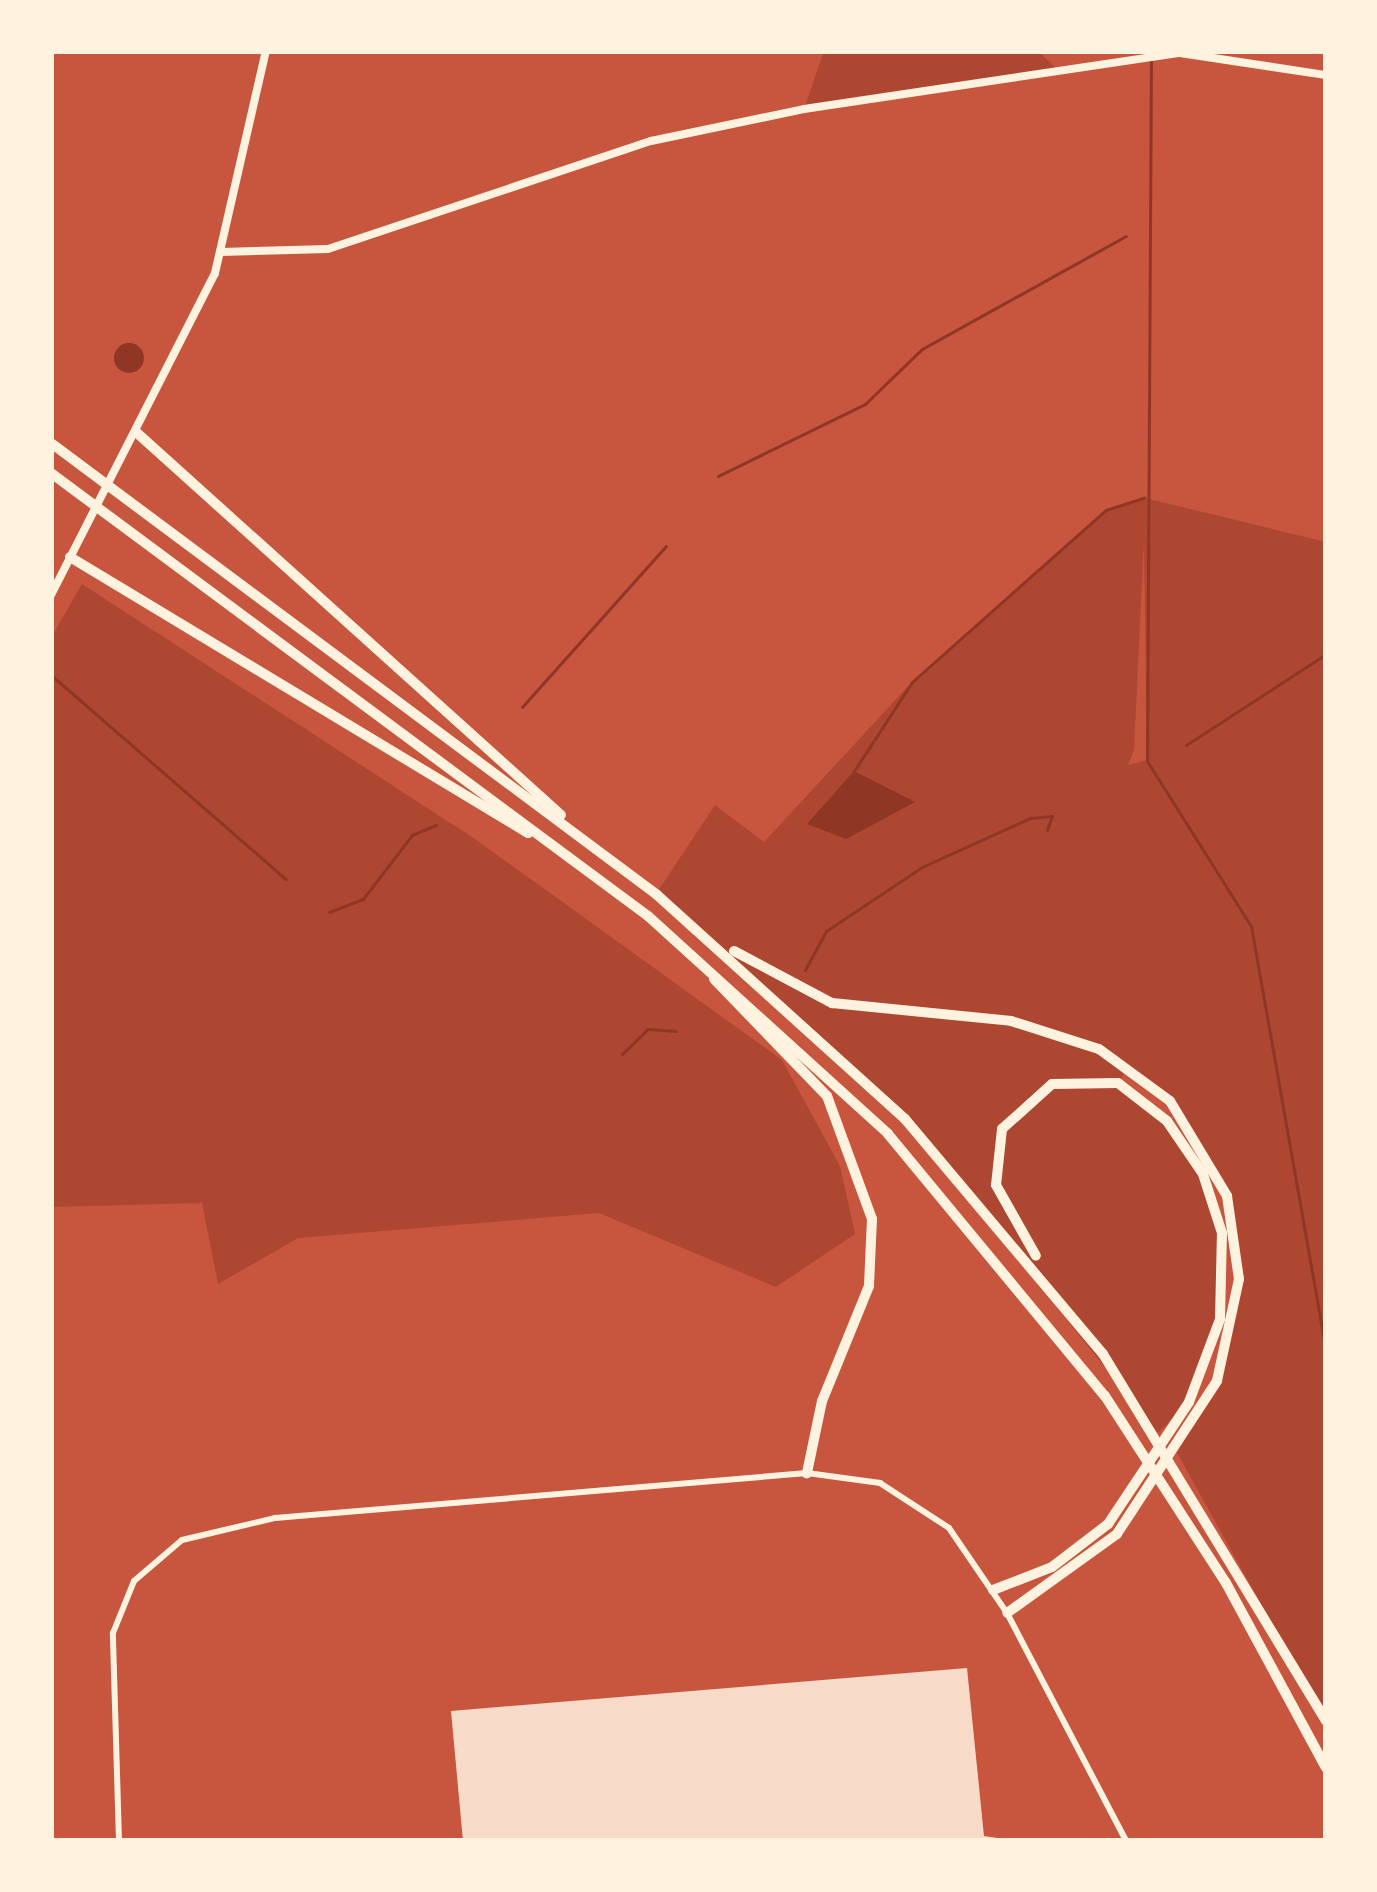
<!DOCTYPE html>
<html>
<head>
<meta charset="utf-8">
<style>
  body { margin:0 }
  #map { position:relative; width:1377px; height:1892px; overflow:hidden; background:#c8553d; font-family:Literata,serif }
  div>[style] { position:absolute }
  [style*='--x'] { left:calc(var(--x)*1px); top:calc(var(--y)*1px); width:calc(var(--w)*1px); rotate:calc(var(--a)*1deg) }
  .green>* { inset:0; background:#ae4732 }
  .water>* { inset:0; background:#8f3625 }
  .round { border-radius:50% }
  .stream>* { height:3px; margin:-1.5px; padding:0 1.5px; transform-origin:1.5px; border-radius:1.5px; background:#8f3625 }
  .building>* { inset:0; background:#f7dbc8 }
  .minor>* { height:6px; margin:-3px; padding:0 3px; transform-origin:3px; border-radius:3px; background:#fff3e0 }
  .tertiary>* { height:8px; margin:-4px; padding:0 4px; transform-origin:4px; border-radius:4px; background:#fff3e0 }
  .trunk>* { height:10px; margin:-5px; padding:0 5px; transform-origin:5px; border-radius:5px; background:#fff3e0 }
  span { translate:-50% -50%; white-space:nowrap; text-align:center; line-height:1.15; -webkit-text-stroke:12px #fff3e0; paint-order:stroke }
  .frame { position:absolute; inset:0; border:54px solid #fff3e0; pointer-events:none }
</style>
</head>
<body>
<div id="map">
  <div class="green">
    <i style="clip-path:polygon(824px 51px,1038px 51px,1057px 69px,804px 109px)"></i>
    <i style="clip-path:polygon(evenodd,1145px 498px,1326px 542px,1326px 1721px,1176px 1451px,1217px 1381px,1239px 1279px,1217px 1172px,1187px 1121px,1127px 1067px,1119px 1083px,1167px 1121px,1215px 1203px,1224px 1292px,1189px 1402px,1158px 1433px,905px 1119px,656px 894px,715px 805px,764px 842px,912px 682px,1106px 510px,1145px 498px,1144px 540px,1147px 760px,1128px 765px,1134px 750px,1144px 540px)"></i>
    <i style="clip-path:polygon(82px 584px,475px 839px,782px 1060px,840px 1166px,855px 1234px,776px 1287px,599px 1213px,298px 1238px,218px 1284px,202px 1203px,51px 1207px,51px 638px)"></i>
  </div>
  <div class="water">
    <i class="round" style="left:114px;top:343px;width:30px;height:30px"></i>
    <i style="clip-path:polygon(854px 771px,915px 802px,846px 839px,807px 824px)"></i>
  </div>
  <div class="stream">
    <i style="--x:1151;--y:51;--w:710;--a:90.32"></i>
    <i style="--x:1147;--y:761;--w:195;--a:57.8"></i>
    <i style="--x:1251;--y:926;--w:432;--a:80"></i>
    <i style="--x:718;--y:476;--w:164;--a:-26.1"></i>
    <i style="--x:865;--y:404;--w:79;--a:-44"></i>
    <i style="--x:922;--y:349;--w:233;--a:-29"></i>
    <i style="--x:51;--y:675;--w:311;--a:41"></i>
    <i style="--x:522;--y:707;--w:216;--a:-48.2"></i>
    <i style="--x:1186;--y:745;--w:167;--a:-33"></i>
    <i style="--x:854;--y:771;--w:106;--a:-56.9"></i>
    <i style="--x:912;--y:682;--w:259;--a:-41.6"></i>
    <i style="--x:1106;--y:510;--w:40;--a:-18"></i>
    <i style="--x:329;--y:912;--w:36;--a:-21"></i>
    <i style="--x:363;--y:899;--w:81;--a:-52.6"></i>
    <i style="--x:412;--y:835;--w:26;--a:-23"></i>
    <i style="--x:805;--y:970;--w:44;--a:-61.7"></i>
    <i style="--x:826;--y:931;--w:115;--a:-33.7"></i>
    <i style="--x:922;--y:867;--w:119;--a:-24.4"></i>
    <i style="--x:1030;--y:818;--w:22;--a:-5"></i>
    <i style="--x:1052;--y:816;--w:15;--a:110"></i>
    <i style="--x:622;--y:1054;--w:36;--a:-44"></i>
    <i style="--x:648;--y:1029;--w:28;--a:4"></i>
  </div>
  <div class="building">
    <i style="clip-path:polygon(967px 1668px,984px 1836px,1018px 1841px,463px 1841px,451px 1711px)"></i>
  </div>
  <div class="minor">
    <i style="--x:119;--y:1841;--w:208;--a:-91.7"></i>
    <i style="--x:113;--y:1633;--w:56;--a:-68"></i>
    <i style="--x:134;--y:1581;--w:63;--a:-40.5"></i>
    <i style="--x:182;--y:1540;--w:96;--a:-13.3"></i>
    <i style="--x:275;--y:1518;--w:534;--a:-4.83"></i>
    <i style="--x:807;--y:1473;--w:74;--a:7.8"></i>
    <i style="--x:880;--y:1483;--w:82;--a:33.1"></i>
    <i style="--x:949;--y:1528;--w:103;--a:55.7"></i>
    <i style="--x:1007;--y:1613;--w:257;--a:62.4"></i>
  </div>
  <div class="tertiary">
    <i style="--x:221;--y:252;--w:107;--a:-1.6"></i>
    <i style="--x:328;--y:249;--w:341;--a:-18.5"></i>
    <i style="--x:651;--y:141;--w:156;--a:-11.8"></i>
    <i style="--x:804;--y:109;--w:380;--a:-8.5"></i>
    <i style="--x:1180;--y:53;--w:148;--a:8.6"></i>
    <i style="--x:51;--y:595;--w:361;--a:-63"></i>
    <i style="--x:215;--y:273;--w:228;--a:-77.1"></i>
  </div>
  <div class="trunk">
    <i style="--x:136;--y:432;--w:572;--a:42.02"></i>
    <i style="--x:51;--y:443;--w:755;--a:36.7"></i>
    <i style="--x:656;--y:894;--w:336;--a:42.1"></i>
    <i style="--x:905;--y:1119;--w:307;--a:49.9"></i>
    <i style="--x:1103;--y:1354;--w:429;--a:58.7"></i>
    <i style="--x:51;--y:473;--w:743;--a:36.58"></i>
    <i style="--x:648;--y:916;--w:324;--a:42.2"></i>
    <i style="--x:888;--y:1134;--w:340;--a:50.4"></i>
    <i style="--x:1105;--y:1396;--w:223;--a:57.1"></i>
    <i style="--x:1226;--y:1583;--w:210;--a:61.6"></i>
    <i style="--x:70;--y:557;--w:535;--a:31.07"></i>
    <i style="--x:734;--y:951;--w:111;--a:28"></i>
    <i style="--x:832;--y:1003;--w:180;--a:5.7"></i>
    <i style="--x:1011;--y:1021;--w:92;--a:17.7"></i>
    <i style="--x:1099;--y:1049;--w:88;--a:36.2"></i>
    <i style="--x:1170;--y:1101;--w:111;--a:59"></i>
    <i style="--x:1227;--y:1196;--w:84;--a:81.8"></i>
    <i style="--x:1239;--y:1279;--w:104;--a:102.2"></i>
    <i style="--x:1217;--y:1381;--w:183;--a:123.2"></i>
    <i style="--x:1117;--y:1534;--w:135;--a:144.3"></i>
    <i style="--x:714;--y:979;--w:163;--a:46"></i>
    <i style="--x:827;--y:1096;--w:131;--a:69.9"></i>
    <i style="--x:872;--y:1219;--w:67;--a:92.6"></i>
    <i style="--x:869;--y:1286;--w:124;--a:112.2"></i>
    <i style="--x:822;--y:1401;--w:74;--a:101.8"></i>
    <i style="--x:993;--y:1590;--w:63;--a:-21.3"></i>
    <i style="--x:1052;--y:1567;--w:71;--a:-37.5"></i>
    <i style="--x:1108;--y:1524;--w:146;--a:-56.4"></i>
    <i style="--x:1189;--y:1402;--w:89;--a:-69.5"></i>
    <i style="--x:1220;--y:1319;--w:86;--a:-88.7"></i>
    <i style="--x:1222;--y:1233;--w:62;--a:-107.9"></i>
    <i style="--x:1203;--y:1174;--w:64;--a:-124.2"></i>
    <i style="--x:1167;--y:1121;--w:62;--a:-142.2"></i>
    <i style="--x:1118;--y:1083;--w:66;--a:179.1"></i>
    <i style="--x:1052;--y:1084;--w:67;--a:138"></i>
    <i style="--x:1002;--y:1129;--w:56;--a:96.1"></i>
    <i style="--x:996;--y:1185;--w:81;--a:60.6"></i>
  </div>
  <div class="frame"></div>
</div>
</body>
</html>
